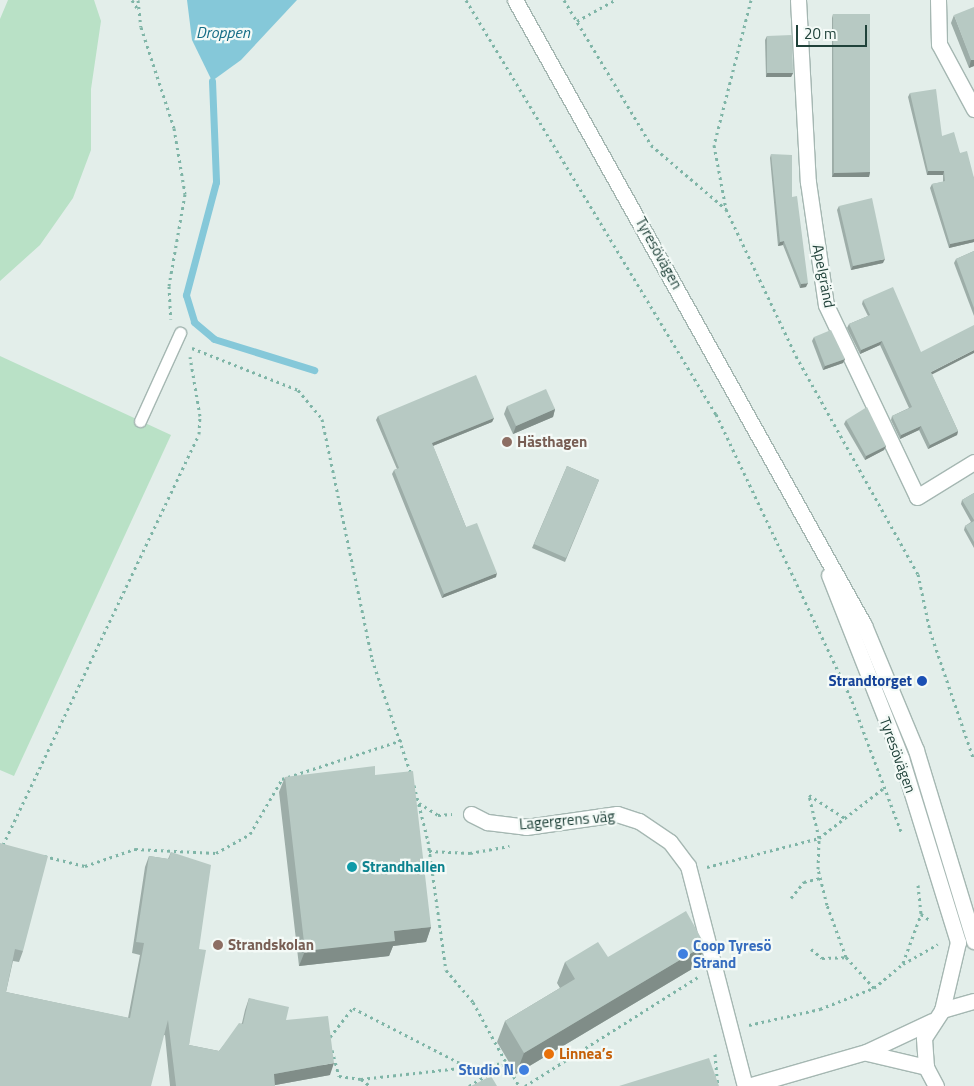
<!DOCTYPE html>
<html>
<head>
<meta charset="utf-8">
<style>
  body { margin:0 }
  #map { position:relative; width:974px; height:1086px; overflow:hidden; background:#e3eeea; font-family:"Titillium Web",sans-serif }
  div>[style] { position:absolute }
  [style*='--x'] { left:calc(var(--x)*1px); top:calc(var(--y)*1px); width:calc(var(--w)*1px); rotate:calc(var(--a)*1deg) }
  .green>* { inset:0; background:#b9e1c6 }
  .water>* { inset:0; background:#85c8d9 }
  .stream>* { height:7px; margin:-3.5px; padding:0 3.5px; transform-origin:3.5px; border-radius:3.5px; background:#85c8d9 }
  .path>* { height:3px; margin-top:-1.5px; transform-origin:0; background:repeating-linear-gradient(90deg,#7fb5a7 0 2.5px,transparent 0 6.5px) }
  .roads { filter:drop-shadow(1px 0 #a5b7b2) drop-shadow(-1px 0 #a5b7b2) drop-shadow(0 1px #a5b7b2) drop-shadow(0 -1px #a5b7b2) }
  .lane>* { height:11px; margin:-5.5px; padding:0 5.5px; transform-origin:5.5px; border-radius:5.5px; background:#fff }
  .street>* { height:15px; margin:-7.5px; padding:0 7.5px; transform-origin:7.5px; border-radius:7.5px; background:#fff }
  .secondary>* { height:15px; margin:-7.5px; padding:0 7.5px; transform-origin:7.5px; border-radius:7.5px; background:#fff }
  .wall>* { inset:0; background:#9dada8 }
  .shaded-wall>* { inset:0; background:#808d88 }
  .building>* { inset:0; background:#b7c9c3 }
  .dots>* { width:14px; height:14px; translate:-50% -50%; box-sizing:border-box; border:2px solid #f4faf7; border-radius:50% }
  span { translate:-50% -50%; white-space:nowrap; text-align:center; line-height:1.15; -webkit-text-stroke:4.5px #f4faf7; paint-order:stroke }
  .street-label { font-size:15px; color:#20423a }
  .education-label { font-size:15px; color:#785e54; font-weight:700 }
  .left { translate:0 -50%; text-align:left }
  .transit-label { font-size:15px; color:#164399; font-weight:700 }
  .right { translate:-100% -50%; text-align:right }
  .culture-label { font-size:15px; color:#0d838f; font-weight:700 }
  .shop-label { font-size:15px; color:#366cbe; font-weight:700 }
  .food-label { font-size:15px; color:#c56008; font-weight:700 }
  .water-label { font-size:16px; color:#136c85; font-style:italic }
  .scale { position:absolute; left:796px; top:25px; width:71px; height:22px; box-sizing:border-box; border:2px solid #20423a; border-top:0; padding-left:6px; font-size:15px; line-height:18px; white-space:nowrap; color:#20423a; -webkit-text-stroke:4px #f4faf7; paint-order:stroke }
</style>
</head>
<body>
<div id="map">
  <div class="green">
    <i style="clip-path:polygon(8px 0,94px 0,101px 21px,91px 89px,91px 150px,73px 198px,40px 245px,0 281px,0 19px)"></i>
    <i style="clip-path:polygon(0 356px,171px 435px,14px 776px,0 770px)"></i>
  </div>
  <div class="water">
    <i style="clip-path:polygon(187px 0,297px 0,241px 60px,212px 81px,192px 40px)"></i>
  </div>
  <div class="stream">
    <i style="--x:212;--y:81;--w:101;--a:87.7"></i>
    <i style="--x:216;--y:182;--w:117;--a:104.9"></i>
    <i style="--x:186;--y:295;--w:28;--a:73"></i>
    <i style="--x:194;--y:322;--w:26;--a:40"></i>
    <i style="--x:214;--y:339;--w:105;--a:17.2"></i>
  </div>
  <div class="path">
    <i style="--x:132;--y:0;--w:9;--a:58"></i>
    <i style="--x:138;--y:0;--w:27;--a:84"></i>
    <i style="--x:141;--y:27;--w:106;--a:71.9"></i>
    <i style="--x:174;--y:128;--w:67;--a:80.5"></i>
    <i style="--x:185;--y:194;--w:93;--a:99.9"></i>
    <i style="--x:169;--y:286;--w:33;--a:87"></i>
    <i style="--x:466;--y:0;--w:484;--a:58.9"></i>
    <i style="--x:716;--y:414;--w:318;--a:64.6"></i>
    <i style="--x:852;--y:701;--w:142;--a:69.4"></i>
    <i style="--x:564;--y:0;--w:169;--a:59"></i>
    <i style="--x:651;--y:145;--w:99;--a:40.5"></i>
    <i style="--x:751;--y:0;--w:150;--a:104.3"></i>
    <i style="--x:714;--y:145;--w:65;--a:79.4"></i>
    <i style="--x:726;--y:209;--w:163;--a:64.5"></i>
    <i style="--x:796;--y:356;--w:250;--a:60.8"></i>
    <i style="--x:918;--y:574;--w:58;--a:78.1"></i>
    <i style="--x:930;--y:631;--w:136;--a:71.2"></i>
    <i style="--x:577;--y:21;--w:43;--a:-28.9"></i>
    <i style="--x:192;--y:348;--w:114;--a:21.6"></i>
    <i style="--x:298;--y:390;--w:38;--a:50"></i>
    <i style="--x:322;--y:419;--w:245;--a:78.2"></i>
    <i style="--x:372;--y:659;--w:121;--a:71.3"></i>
    <i style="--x:414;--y:785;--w:58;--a:76"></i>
    <i style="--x:428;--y:841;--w:130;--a:82.1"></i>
    <i style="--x:446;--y:970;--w:42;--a:49.8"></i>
    <i style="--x:473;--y:1002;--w:96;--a:61.3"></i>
    <i style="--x:419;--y:803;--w:22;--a:32"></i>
    <i style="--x:438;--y:815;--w:14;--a:-4"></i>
    <i style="--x:3;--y:845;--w:455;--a:-64.5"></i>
    <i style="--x:199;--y:434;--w:18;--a:-87"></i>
    <i style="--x:200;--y:416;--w:60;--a:-99.6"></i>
    <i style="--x:429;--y:851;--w:41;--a:2.8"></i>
    <i style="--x:470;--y:853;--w:40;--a:-10"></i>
    <i style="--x:44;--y:856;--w:42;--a:13.7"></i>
    <i style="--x:85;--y:866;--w:53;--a:-18.8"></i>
    <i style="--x:135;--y:849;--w:81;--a:2.8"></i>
    <i style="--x:216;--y:853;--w:39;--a:-29"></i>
    <i style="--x:250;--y:834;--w:64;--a:-59.8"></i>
    <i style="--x:282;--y:779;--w:126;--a:-18"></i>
    <i style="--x:707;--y:867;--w:116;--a:-14.5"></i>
    <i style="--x:819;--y:838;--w:44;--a:-103.1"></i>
    <i style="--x:809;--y:795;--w:43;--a:32.6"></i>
    <i style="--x:918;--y:885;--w:29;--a:84"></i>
    <i style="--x:921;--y:914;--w:12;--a:35"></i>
    <i style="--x:791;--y:898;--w:21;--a:-51"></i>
    <i style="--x:804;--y:882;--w:16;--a:-14"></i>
    <i style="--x:811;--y:949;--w:14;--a:39"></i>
    <i style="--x:822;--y:958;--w:24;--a:-2"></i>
    <i style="--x:903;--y:963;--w:52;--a:-69.8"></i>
    <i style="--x:874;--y:988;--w:42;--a:-132.1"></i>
    <i style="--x:846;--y:957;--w:55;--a:-110.1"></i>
    <i style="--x:827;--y:905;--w:37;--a:-104"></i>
    <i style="--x:818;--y:869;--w:31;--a:-88"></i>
    <i style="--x:819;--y:838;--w:83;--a:-37.7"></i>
    <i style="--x:749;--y:1025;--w:73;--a:-12.7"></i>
    <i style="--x:820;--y:1009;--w:58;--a:-21.3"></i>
    <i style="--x:874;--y:988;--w:38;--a:-40"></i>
    <i style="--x:903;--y:964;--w:40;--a:-29.7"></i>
    <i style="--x:330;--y:1037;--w:37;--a:-52"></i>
    <i style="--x:353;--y:1008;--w:129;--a:27.2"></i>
    <i style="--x:332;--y:1050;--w:27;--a:75"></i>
    <i style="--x:339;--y:1076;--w:22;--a:8"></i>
    <i style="--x:361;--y:1079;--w:145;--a:-6.3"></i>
    <i style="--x:715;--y:1054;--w:32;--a:85"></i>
    <i style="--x:361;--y:1079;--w:11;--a:38"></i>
    <i style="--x:469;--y:1086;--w:42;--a:-31.4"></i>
    <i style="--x:525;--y:1086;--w:204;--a:-32.2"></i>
  </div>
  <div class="roads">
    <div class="lane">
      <i style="--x:140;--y:421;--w:97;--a:-65.6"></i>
    </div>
    <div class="street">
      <i style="--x:798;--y:0;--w:182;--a:86.9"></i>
      <i style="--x:808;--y:182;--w:124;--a:81.7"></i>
      <i style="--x:826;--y:305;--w:212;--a:64.6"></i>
      <i style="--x:917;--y:497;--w:67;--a:-31.6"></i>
      <i style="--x:938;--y:0;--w:44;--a:88.7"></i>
      <i style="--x:939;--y:44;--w:74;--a:61.7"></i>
      <i style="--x:471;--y:814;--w:18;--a:27"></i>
      <i style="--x:487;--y:822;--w:39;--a:7"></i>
      <i style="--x:526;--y:827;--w:92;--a:-8.1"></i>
      <i style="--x:617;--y:814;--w:23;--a:18"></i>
      <i style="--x:639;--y:821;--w:37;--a:34"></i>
      <i style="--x:670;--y:842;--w:30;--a:53"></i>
      <i style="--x:688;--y:866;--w:227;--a:75.5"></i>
      <i style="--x:867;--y:1053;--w:61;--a:13.3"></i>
      <i style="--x:748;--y:1086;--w:123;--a:-16.1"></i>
      <i style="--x:866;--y:1052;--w:73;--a:-25.2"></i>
    </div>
    <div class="secondary">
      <i style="--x:515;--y:0;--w:716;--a:60.82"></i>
      <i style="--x:864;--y:625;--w:135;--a:67.4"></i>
      <i style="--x:916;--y:750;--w:200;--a:73.1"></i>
      <i style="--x:829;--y:575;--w:197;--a:68.5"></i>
      <i style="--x:901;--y:758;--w:193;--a:72.8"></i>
      <i style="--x:958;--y:942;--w:70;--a:103.2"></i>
      <i style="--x:936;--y:1086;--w:21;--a:-118"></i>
      <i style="--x:926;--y:1067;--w:29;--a:-94"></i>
      <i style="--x:924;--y:1038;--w:33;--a:-57"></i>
      <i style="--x:942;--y:1010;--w:33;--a:-16"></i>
    </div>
  </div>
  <div class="wall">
    <i style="clip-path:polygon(833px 14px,870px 172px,869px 177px,832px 177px,832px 18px)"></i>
    <i style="clip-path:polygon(954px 15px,974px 66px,969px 68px,951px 23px)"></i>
    <i style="clip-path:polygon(767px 36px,793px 73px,791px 77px,766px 77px,765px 40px)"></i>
    <i style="clip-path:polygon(910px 93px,942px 136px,960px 153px,974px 178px,974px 242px,949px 248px,930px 188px,932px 184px,943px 182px,943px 175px,927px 175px,908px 97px)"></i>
    <i style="clip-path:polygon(771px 154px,792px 197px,806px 287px,800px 288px,783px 245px,778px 246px,770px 158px)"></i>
    <i style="clip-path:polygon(839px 206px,883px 263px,851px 270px,837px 210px)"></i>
    <i style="clip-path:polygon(974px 251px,974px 316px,954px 263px,956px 259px)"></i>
    <i style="clip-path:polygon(863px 300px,932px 375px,958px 431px,957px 435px,928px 449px,919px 430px,900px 439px,891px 420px,892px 416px,909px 408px,880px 345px,860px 354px,847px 328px,849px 324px,868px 316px,862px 304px)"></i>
    <i style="clip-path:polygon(814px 337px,845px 359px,843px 363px,823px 370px,812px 341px)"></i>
    <i style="clip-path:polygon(507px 406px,555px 409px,553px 417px,513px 434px,504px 414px)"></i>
    <i style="clip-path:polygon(378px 416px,494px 418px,492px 422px,433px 446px,466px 527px,496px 577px,442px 598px,392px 474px,394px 470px,397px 469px,376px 420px)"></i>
    <i style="clip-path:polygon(846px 420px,886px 446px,884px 450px,865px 460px,844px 424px)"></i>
    <i style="clip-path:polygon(567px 466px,599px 480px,565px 562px,532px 548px)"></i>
    <i style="clip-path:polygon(974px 493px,974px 548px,964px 530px,965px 526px,971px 522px,961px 504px,962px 500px)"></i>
    <i style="clip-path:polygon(375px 775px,431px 927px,426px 942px,393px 946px,389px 956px,299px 966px,279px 792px,285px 777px)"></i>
    <i style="clip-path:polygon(0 843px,23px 951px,19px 962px,13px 961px,6px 992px,128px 1018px,140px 955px,132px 953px,145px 867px,149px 856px,168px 859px,171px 852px,199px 949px,189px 1045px,219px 1051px,242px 1023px,245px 1010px,249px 998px,286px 1020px,330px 1075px,275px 1085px,275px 1086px,170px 1086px,165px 1035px,0 1086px)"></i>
    <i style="clip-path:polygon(705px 945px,697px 966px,516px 1074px,497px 1042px,505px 1021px,560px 988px,557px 983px,565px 962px,608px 957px)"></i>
  </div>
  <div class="shaded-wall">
    <i style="clip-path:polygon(971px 60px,974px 60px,974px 66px,969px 68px)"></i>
    <i style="clip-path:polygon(767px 73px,793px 73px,791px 77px,766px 77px)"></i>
    <i style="clip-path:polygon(928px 171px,944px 171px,943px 175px,927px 175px)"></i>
    <i style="clip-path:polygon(870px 172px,869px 177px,832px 177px,834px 173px)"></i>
    <i style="clip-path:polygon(974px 239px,974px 242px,949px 248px,950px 244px)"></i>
    <i style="clip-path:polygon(784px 241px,783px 245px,778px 246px,780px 242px)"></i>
    <i style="clip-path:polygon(885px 259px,883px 263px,851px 270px,853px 266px)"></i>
    <i style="clip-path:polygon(808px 283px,806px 287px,800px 288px,801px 284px)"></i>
    <i style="clip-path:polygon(882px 341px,880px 345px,860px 354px,861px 350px)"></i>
    <i style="clip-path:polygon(974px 350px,974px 353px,929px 376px,931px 372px)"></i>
    <i style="clip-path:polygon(845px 359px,843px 363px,823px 370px,825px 366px)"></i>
    <i style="clip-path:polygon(555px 409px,553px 417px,513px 434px,516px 426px)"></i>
    <i style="clip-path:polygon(494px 418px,492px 422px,430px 447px,432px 443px)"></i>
    <i style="clip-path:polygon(921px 426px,919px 430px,900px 439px,901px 435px)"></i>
    <i style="clip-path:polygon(958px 431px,957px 435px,928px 449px,930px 445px)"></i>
    <i style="clip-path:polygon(886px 446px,884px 450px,865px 460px,866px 456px)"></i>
    <i style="clip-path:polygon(497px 573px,496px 577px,442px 598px,444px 594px)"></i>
    <i style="clip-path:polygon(431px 927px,426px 942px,393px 946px,389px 956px,299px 966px,305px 951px,394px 931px)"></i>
    <i style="clip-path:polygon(705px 945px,697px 966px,516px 1074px,524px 1053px)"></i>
    <i style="clip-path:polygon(334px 1063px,330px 1075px,270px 1086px,274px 1074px)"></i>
  </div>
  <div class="building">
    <i style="clip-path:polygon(974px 7px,974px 60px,971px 60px,954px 15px)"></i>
    <i style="clip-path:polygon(833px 14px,870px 14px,870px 172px,834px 173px)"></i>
    <i style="clip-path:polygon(792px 35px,793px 73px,767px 73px,767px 36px)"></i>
    <i style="clip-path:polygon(936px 89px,942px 136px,954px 132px,960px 153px,967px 151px,974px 178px,974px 239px,950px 244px,932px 184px,945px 181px,944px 171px,928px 171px,910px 93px)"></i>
    <i style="clip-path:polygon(771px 154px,792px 155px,792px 197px,797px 196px,808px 283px,801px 284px,784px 241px,780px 242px)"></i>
    <i style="clip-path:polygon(872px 198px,885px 259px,853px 266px,839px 206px)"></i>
    <i style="clip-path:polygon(974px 251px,974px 308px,956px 259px)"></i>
    <i style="clip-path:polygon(893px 287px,921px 352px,974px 325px,974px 350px,931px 372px,958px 431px,930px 445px,921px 426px,901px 435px,892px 416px,912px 407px,882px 341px,861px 350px,849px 324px,870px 315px,863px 300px)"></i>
    <i style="clip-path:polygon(831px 330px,845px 359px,825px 366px,814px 337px)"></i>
    <i style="clip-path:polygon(476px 375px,494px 418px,432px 443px,466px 527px,477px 523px,497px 573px,444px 594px,394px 470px,399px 468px,378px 416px)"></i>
    <i style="clip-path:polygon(546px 389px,555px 409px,516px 426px,507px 406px)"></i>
    <i style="clip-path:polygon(867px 407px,886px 446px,866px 456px,846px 420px)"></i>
    <i style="clip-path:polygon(567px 466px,599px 480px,566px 558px,534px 544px)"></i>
    <i style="clip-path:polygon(974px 493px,974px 520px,962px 500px)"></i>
    <i style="clip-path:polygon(974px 521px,974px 542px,965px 526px)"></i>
    <i style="clip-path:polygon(375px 766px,375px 775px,413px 771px,431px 927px,394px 931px,395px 941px,305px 951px,285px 777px)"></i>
    <i style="clip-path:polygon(0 843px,48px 856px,23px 951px,15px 949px,6px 992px,130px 1018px,144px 943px,136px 942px,149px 856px,169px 859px,171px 852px,211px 865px,199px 949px,206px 950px,189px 1045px,219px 1051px,239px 1023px,243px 1024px,249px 998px,289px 1007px,286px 1020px,328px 1016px,334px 1063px,274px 1074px,275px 1086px,176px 1086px,168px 1020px,151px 1086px,0 1086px)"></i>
    <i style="clip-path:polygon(686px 911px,705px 945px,524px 1053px,505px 1021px,575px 979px,565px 962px,598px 942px,608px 957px)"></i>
    <i style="clip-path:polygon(709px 1058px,719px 1086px,619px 1086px)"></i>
    <i style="clip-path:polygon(491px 1076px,497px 1086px,471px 1086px)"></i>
  </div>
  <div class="dots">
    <i style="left:507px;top:442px;background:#8d6e63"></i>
    <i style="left:922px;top:681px;background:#1a4fb4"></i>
    <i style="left:352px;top:867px;background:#0f9aa8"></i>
    <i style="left:218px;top:945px;background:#8d6e63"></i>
    <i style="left:683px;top:954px;background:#3f7fe0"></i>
    <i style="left:549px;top:1054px;background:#e8710a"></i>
    <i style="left:524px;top:1070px;background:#3f7fe0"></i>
  </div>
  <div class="street-label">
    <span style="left:659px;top:253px;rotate:61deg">Tyresövägen</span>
    <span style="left:824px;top:276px;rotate:79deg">Apelgränd</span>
    <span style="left:898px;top:755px;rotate:70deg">Tyresövägen</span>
    <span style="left:567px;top:820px;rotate:-5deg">Lagergrens väg</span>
  </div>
  <div class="education-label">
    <span class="left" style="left:517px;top:442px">Hästhagen</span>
    <span class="left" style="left:228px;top:945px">Strandskolan</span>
  </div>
  <div class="transit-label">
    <span class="right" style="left:912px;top:681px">Strandtorget</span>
  </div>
  <div class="culture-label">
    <span class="left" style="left:362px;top:867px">Strandhallen</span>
  </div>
  <div class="shop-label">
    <span class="left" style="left:693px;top:954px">Coop Tyresö<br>Strand</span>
    <span class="right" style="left:514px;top:1070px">Studio N</span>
  </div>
  <div class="food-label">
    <span class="left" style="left:559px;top:1054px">Linnea’s</span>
  </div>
  <div class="water-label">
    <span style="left:223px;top:32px">Droppen</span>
  </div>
  <div class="scale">20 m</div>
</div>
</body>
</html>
